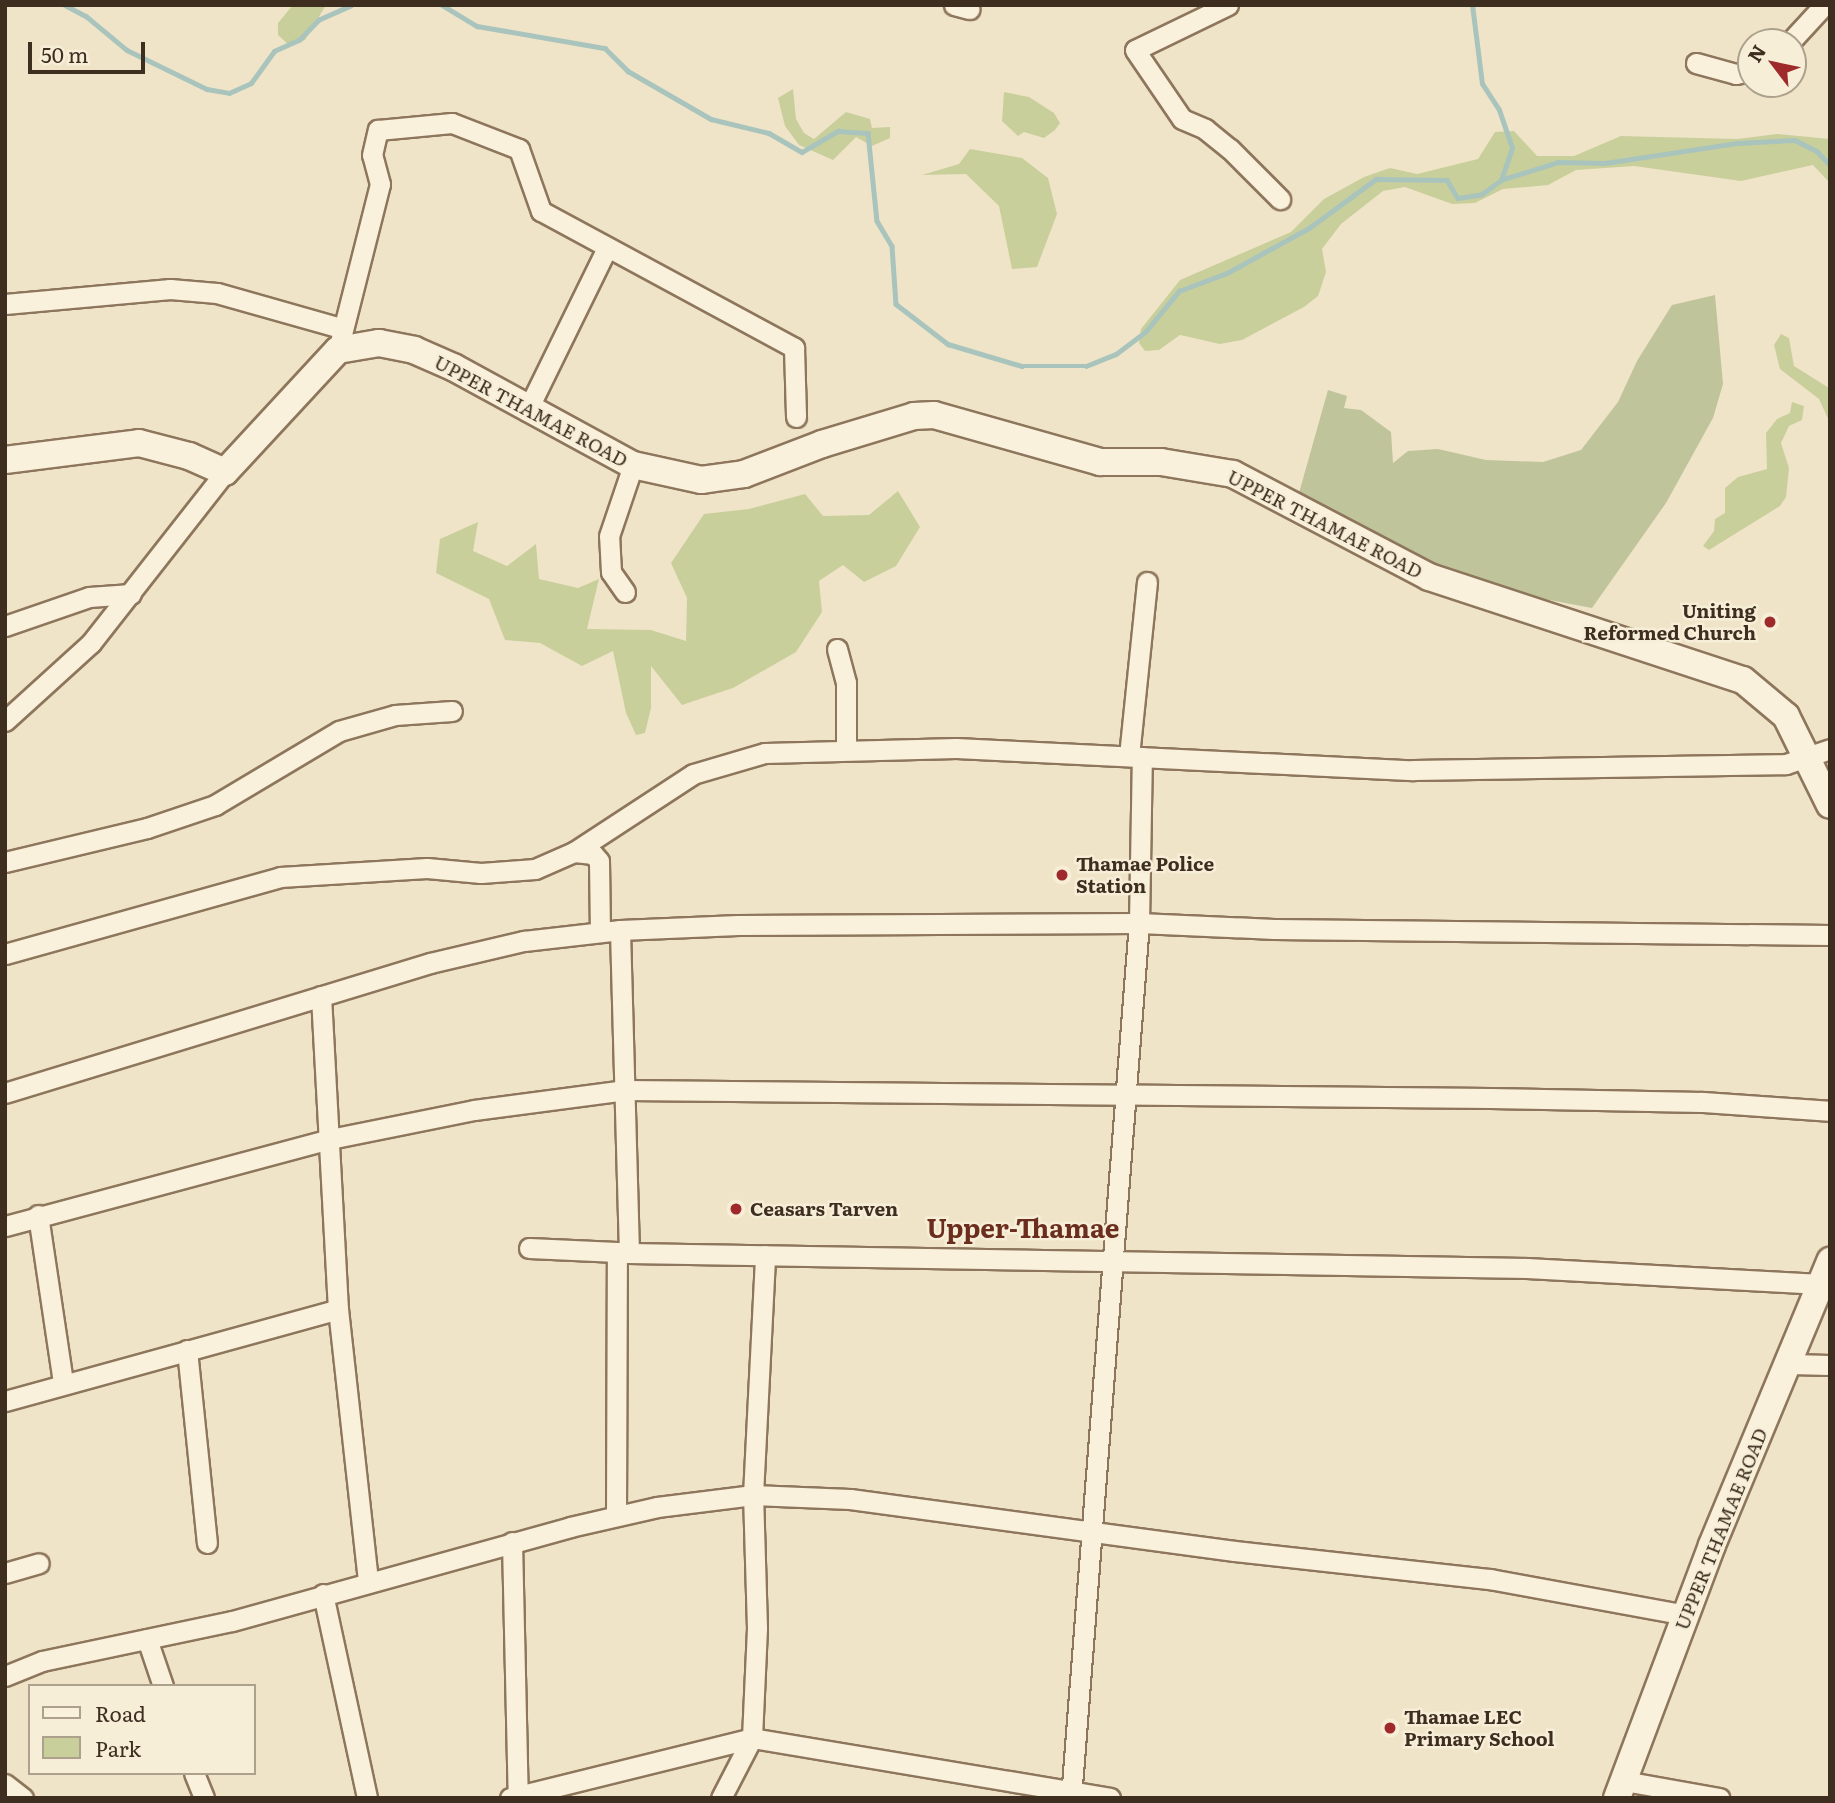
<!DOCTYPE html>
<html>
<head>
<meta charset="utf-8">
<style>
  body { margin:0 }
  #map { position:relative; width:1835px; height:1803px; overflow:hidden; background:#f0e4c8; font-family:Literata,serif }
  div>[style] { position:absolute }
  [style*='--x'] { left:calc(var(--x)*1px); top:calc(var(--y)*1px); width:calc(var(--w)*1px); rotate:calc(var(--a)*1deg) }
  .green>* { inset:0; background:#c9cf9b }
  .cemetery>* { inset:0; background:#bfc49a }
  .stream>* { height:4.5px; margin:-2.25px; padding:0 2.25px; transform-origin:2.25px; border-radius:2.25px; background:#a9c4bc }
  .roads { filter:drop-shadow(2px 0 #8d765c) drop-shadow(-2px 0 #8d765c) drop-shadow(0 2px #8d765c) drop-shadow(0 -2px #8d765c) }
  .street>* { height:19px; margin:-9.5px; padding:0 9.5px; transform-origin:9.5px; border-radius:9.5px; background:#faf1dc }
  .secondary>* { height:26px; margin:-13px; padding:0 13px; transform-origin:13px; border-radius:13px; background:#faf1dc }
  .dots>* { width:19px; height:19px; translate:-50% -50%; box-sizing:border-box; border:4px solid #f7eed8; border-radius:50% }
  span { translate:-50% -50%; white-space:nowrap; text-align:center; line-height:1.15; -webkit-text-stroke:5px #f7eed8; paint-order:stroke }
  .street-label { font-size:19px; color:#3d2e20 }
  .poi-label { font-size:19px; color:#3d2e20; font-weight:700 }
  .right { translate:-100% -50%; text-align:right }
  .left { translate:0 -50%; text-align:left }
  .district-label { font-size:26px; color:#6b2e1e; font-weight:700 }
  .frame { position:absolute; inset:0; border:7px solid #3d2e20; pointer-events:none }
  .legend { position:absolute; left:28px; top:1684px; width:228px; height:91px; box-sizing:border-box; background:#f7eed8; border:2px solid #ada18e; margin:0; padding:9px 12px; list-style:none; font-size:21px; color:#3d2e20 }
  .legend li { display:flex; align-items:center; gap:14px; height:35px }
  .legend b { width:35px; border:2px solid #ada18e }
  .north { position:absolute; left:1737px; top:28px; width:70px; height:70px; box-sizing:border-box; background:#f7eed8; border:2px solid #ada18e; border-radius:50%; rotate:302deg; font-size:19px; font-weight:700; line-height:28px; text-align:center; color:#3d2e20 }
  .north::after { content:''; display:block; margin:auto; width:24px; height:32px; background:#9e2a2b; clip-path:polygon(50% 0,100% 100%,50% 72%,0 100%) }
  .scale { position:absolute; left:28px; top:42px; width:117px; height:32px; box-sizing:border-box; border:4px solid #3d2e20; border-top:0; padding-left:9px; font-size:21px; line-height:24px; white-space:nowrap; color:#3d2e20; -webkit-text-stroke:5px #f7eed8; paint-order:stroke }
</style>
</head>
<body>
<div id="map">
  <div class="green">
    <i style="clip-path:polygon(293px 5px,326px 5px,305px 40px,290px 46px,278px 35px,278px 23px)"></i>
    <i style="clip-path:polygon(793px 89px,796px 119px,804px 133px,814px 139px,846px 112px,870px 119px,872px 128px,890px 127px,890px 138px,872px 146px,856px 137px,833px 160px,799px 145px,785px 126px,778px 98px)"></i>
    <i style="clip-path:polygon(1004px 92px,1029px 97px,1054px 113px,1060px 123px,1055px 130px,1044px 138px,1024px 132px,1018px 136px,1002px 121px)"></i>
    <i style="clip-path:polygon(1514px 131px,1537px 156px,1574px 156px,1621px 136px,1737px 139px,1777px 134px,1830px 139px,1830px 183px,1813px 165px,1741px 181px,1634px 166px,1576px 170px,1548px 185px,1503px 189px,1475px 203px,1452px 204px,1405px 187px,1383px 191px,1341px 224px,1322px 249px,1326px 272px,1318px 296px,1304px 307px,1242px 340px,1220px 344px,1180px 335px,1159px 350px,1145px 351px,1139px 343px,1141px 329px,1180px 280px,1291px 232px,1324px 199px,1364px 177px,1390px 168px,1417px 174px,1478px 159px,1495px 132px)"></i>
    <i style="clip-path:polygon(970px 149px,1022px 158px,1048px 178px,1057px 214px,1037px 267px,1012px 269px,999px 206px,966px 174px,922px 175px,959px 164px)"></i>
    <i style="clip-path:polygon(1781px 334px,1789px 338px,1794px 366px,1829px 388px,1830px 423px,1819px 399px,1780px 369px,1774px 345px)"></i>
    <i style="clip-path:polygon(1792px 402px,1804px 406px,1802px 420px,1789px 426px,1781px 443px,1789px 468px,1786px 497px,1780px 506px,1709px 550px,1703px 546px,1714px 531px,1715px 519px,1725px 513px,1725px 488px,1738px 477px,1767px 469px,1766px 433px,1777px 419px,1790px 413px)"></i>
    <i style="clip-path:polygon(898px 491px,920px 527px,896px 566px,864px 582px,843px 565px,819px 581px,822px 612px,796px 652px,733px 688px,682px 705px,651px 666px,651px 708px,645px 733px,636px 735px,626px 713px,613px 651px,582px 666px,540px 643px,505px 640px,489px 599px,436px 573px,440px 539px,478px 522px,473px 551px,507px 566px,536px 544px,539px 579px,578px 588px,599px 579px,587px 629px,651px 630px,686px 641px,687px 598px,671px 563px,704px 514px,749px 509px,805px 494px,823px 516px,869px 515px)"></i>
  </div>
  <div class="cemetery">
    <i style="clip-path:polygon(1715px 295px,1723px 384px,1713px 418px,1666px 503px,1592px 608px,1523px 595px,1424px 565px,1299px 493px,1328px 390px,1347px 396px,1344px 408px,1361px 410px,1391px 432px,1393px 463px,1408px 451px,1438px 449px,1486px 460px,1543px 462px,1581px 450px,1618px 402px,1637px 361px,1672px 305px)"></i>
  </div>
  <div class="stream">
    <i style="--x:65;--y:5;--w:24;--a:28"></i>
    <i style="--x:86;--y:16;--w:53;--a:39.7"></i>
    <i style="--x:127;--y:50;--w:89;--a:26"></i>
    <i style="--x:207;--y:89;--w:22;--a:10"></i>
    <i style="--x:229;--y:93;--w:24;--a:-24"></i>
    <i style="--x:251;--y:83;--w:39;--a:-54"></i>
    <i style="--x:274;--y:51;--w:27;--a:-24"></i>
    <i style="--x:299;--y:40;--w:28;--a:-46"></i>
    <i style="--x:318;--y:20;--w:36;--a:-24"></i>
    <i style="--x:442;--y:5;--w:41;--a:31"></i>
    <i style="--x:477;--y:26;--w:130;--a:9.8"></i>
    <i style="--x:605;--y:48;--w:33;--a:45"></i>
    <i style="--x:628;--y:71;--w:96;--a:30"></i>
    <i style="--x:711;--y:119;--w:60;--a:13.6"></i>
    <i style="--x:769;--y:133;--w:38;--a:30"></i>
    <i style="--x:802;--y:152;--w:42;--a:-30.3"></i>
    <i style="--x:838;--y:131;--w:30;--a:4"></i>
    <i style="--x:868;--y:133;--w:88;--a:84.2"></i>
    <i style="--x:877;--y:221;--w:29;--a:59"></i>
    <i style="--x:892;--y:246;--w:58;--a:86.1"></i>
    <i style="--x:896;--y:304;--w:66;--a:37.6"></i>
    <i style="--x:948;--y:344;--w:77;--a:16.6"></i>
    <i style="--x:1022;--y:366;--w:64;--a:0"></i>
    <i style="--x:1086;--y:366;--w:32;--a:-22"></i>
    <i style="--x:1116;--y:354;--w:38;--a:-37"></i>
    <i style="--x:1146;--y:331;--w:52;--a:-50.5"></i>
    <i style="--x:1179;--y:291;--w:51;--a:-20.6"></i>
    <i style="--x:1227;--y:273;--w:94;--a:-28.8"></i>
    <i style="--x:1309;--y:228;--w:83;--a:-36.2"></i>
    <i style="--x:1376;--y:179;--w:71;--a:0.8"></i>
    <i style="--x:1447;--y:180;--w:21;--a:59"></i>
    <i style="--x:1458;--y:198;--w:24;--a:-9"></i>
    <i style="--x:1482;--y:194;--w:24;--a:-36"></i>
    <i style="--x:1501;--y:180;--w:34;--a:-71"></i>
    <i style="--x:1512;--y:148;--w:40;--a:-108.9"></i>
    <i style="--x:1499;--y:110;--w:31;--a:-123"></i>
    <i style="--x:1482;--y:84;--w:80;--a:-97.2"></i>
    <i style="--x:1661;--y:5;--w:1;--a:0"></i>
    <i style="--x:1501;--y:180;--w:60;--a:-17.5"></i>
    <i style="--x:1558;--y:162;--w:47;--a:1.2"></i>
    <i style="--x:1605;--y:163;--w:134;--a:-8.6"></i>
    <i style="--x:1737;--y:143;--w:58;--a:-3"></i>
    <i style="--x:1795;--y:140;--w:25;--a:27"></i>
    <i style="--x:1817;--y:151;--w:19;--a:47"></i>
  </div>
  <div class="roads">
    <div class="street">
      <i style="--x:954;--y:5;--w:16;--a:15"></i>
      <i style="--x:1228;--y:5;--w:103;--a:154.2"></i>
      <i style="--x:1135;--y:50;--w:83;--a:55.7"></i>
      <i style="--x:1182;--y:119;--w:25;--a:23"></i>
      <i style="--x:1205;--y:129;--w:32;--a:39"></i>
      <i style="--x:1230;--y:149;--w:71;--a:45"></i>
      <i style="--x:1790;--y:42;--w:50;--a:-47.4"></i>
      <i style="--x:1696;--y:63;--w:41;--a:15.4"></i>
      <i style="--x:1736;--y:74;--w:15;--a:-11"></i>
      <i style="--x:5;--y:304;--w:166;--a:-5.2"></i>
      <i style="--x:170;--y:289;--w:47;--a:4.9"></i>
      <i style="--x:217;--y:293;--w:129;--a:15.8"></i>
      <i style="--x:338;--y:350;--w:171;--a:-75.8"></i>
      <i style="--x:380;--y:184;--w:30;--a:-105"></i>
      <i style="--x:372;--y:155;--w:26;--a:-77"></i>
      <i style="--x:378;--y:130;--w:74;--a:-5.4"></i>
      <i style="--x:452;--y:123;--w:72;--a:21.2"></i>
      <i style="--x:519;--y:149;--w:66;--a:70.5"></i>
      <i style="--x:541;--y:211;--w:288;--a:28.4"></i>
      <i style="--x:794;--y:348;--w:69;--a:88.3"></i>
      <i style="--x:527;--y:411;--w:182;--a:-63.9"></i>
      <i style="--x:625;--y:592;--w:24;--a:-125"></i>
      <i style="--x:611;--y:572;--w:36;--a:-93"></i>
      <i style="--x:609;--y:536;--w:75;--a:-71.3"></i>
      <i style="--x:5;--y:626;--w:89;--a:-19"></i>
      <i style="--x:89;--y:597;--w:42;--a:-4.1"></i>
      <i style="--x:837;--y:649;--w:35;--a:75"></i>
      <i style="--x:846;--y:683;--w:64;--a:90"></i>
      <i style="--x:5;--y:721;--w:116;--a:-42.2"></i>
      <i style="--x:91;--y:643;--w:217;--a:-51.9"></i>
      <i style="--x:1129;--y:756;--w:175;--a:-84.1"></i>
      <i style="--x:574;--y:852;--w:19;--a:6"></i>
      <i style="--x:593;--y:854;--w:9;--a:49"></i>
      <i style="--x:599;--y:861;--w:71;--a:89.2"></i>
      <i style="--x:5;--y:862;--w:146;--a:-13.5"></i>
      <i style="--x:147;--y:828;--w:72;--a:-18.7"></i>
      <i style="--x:215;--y:805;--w:144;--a:-30.8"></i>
      <i style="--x:339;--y:731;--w:58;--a:-15.9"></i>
      <i style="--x:395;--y:715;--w:57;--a:-4"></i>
      <i style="--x:5;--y:954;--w:286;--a:-15.6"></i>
      <i style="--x:280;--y:877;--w:147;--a:-3.5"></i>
      <i style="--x:427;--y:868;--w:54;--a:5.3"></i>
      <i style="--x:481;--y:873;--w:54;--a:-4.2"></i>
      <i style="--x:535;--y:869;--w:43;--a:-23.6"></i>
      <i style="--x:574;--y:852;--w:142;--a:-33.2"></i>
      <i style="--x:693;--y:774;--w:75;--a:-16.3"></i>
      <i style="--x:765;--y:753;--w:191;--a:-1.5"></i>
      <i style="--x:956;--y:748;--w:458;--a:2.8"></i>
      <i style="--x:1413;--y:770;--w:373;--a:-0.9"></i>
      <i style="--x:1786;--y:764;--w:46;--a:-18.8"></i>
      <i style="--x:321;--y:996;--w:313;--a:86.9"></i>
      <i style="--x:338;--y:1309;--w:274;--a:83.7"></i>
      <i style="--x:5;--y:1093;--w:444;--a:-17"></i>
      <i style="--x:430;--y:963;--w:97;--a:-13.2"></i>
      <i style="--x:524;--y:941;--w:97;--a:-6.5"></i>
      <i style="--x:620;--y:930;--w:118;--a:-2.4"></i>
      <i style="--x:738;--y:925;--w:401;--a:-0.3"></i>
      <i style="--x:1139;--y:923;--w:135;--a:2.5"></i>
      <i style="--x:1274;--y:929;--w:556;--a:0.62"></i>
      <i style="--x:38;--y:1215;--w:170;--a:81.5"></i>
      <i style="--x:5;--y:1226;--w:336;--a:-15"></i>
      <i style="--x:330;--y:1139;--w:147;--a:-11.4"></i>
      <i style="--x:474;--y:1110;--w:153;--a:-7.5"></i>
      <i style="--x:626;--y:1090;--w:864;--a:0.53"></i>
      <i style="--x:1490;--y:1098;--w:212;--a:1.1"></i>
      <i style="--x:1702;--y:1102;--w:128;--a:4"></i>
      <i style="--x:529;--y:1248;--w:88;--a:2.6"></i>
      <i style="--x:629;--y:1253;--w:898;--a:0.96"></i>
      <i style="--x:1527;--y:1268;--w:294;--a:3.1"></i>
      <i style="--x:187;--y:1350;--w:194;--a:84.1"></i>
      <i style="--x:1790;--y:1364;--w:40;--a:1.4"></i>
      <i style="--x:5;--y:1401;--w:345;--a:-15.4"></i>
      <i style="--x:616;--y:1516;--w:264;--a:-89.8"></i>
      <i style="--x:617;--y:1252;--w:12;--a:5"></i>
      <i style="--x:629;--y:1253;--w:323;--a:-91.6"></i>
      <i style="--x:512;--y:1542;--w:256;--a:88.7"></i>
      <i style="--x:5;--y:1573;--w:35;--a:-16"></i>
      <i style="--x:323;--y:1594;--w:209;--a:77.8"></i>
      <i style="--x:147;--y:1639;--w:50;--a:71.2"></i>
      <i style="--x:5;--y:1676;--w:40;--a:-22"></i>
      <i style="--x:42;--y:1661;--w:194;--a:-11.9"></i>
      <i style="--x:232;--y:1621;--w:351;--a:-15.5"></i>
      <i style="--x:570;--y:1527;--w:89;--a:-12.9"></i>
      <i style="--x:657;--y:1507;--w:97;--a:-7.1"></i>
      <i style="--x:753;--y:1495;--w:97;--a:2.4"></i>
      <i style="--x:850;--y:1499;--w:388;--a:7.7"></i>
      <i style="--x:1235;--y:1551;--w:257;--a:6.3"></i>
      <i style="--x:1490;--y:1579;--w:199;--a:10.4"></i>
      <i style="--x:194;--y:1773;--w:27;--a:68"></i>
      <i style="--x:1624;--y:1781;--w:97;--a:10.1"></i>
      <i style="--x:5;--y:1784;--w:23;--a:38"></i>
      <i style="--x:510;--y:1798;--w:249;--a:-13.9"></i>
      <i style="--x:752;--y:1738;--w:363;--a:9.5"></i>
      <i style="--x:721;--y:1798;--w:68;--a:-62.7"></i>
      <i style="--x:752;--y:1738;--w:110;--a:-87.4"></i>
      <i style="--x:757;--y:1628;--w:133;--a:-91.7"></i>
      <i style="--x:753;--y:1495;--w:240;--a:-87.1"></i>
      <i style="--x:1071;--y:1798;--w:878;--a:-85.56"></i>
      <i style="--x:1139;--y:923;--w:166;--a:-89"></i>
    </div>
    <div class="secondary">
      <i style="--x:5;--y:460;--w:135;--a:-7.2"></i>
      <i style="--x:139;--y:443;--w:52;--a:14.6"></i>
      <i style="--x:189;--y:456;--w:39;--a:24"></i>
      <i style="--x:225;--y:472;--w:166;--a:-47.2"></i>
      <i style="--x:338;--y:350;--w:42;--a:-9.7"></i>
      <i style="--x:379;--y:343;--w:36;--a:11"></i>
      <i style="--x:414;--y:350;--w:43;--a:23.6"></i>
      <i style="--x:453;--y:367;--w:205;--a:28.6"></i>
      <i style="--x:633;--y:465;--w:70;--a:12.4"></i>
      <i style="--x:701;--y:480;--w:43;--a:-7.9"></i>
      <i style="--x:744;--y:474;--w:84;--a:-21"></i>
      <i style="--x:822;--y:444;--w:96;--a:-16.9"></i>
      <i style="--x:914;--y:416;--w:20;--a:-3"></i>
      <i style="--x:934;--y:415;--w:173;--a:15.8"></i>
      <i style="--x:1100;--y:462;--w:61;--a:0"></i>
      <i style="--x:1161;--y:462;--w:73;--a:9.5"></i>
      <i style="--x:1233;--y:474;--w:221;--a:27.7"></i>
      <i style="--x:1429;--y:577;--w:330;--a:18.2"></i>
      <i style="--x:1743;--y:680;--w:56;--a:39.9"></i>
      <i style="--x:1786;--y:716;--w:99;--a:63.7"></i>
      <i style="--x:1617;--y:1798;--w:270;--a:-69.4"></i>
      <i style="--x:1712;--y:1545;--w:308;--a:-67.4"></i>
    </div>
  </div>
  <div class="dots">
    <i style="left:1770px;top:622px;background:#9e2a2b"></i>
    <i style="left:1062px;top:875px;background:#9e2a2b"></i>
    <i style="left:736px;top:1209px;background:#9e2a2b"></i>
    <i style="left:1390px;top:1728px;background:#9e2a2b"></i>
  </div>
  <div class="street-label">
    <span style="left:531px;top:411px;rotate:28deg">UPPER THAMAE ROAD</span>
    <span style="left:1325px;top:524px;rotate:27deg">UPPER THAMAE ROAD</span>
    <span style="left:1721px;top:1529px;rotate:-68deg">UPPER THAMAE ROAD</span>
  </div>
  <div class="poi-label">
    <span class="right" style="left:1756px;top:622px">Uniting<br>Reformed Church</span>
    <span class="left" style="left:1076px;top:875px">Thamae Police<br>Station</span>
    <span class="left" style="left:750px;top:1209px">Ceasars Tarven</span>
    <span class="left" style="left:1404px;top:1728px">Thamae LEC<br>Primary School</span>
  </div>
  <div class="district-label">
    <span style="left:1023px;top:1227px">Upper-Thamae</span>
  </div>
  <div class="frame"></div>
  <ul class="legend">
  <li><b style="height:9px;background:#faf1dc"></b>Road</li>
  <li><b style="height:19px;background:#c9cf9b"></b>Park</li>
  </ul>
  <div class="north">N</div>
  <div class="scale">50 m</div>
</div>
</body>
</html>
